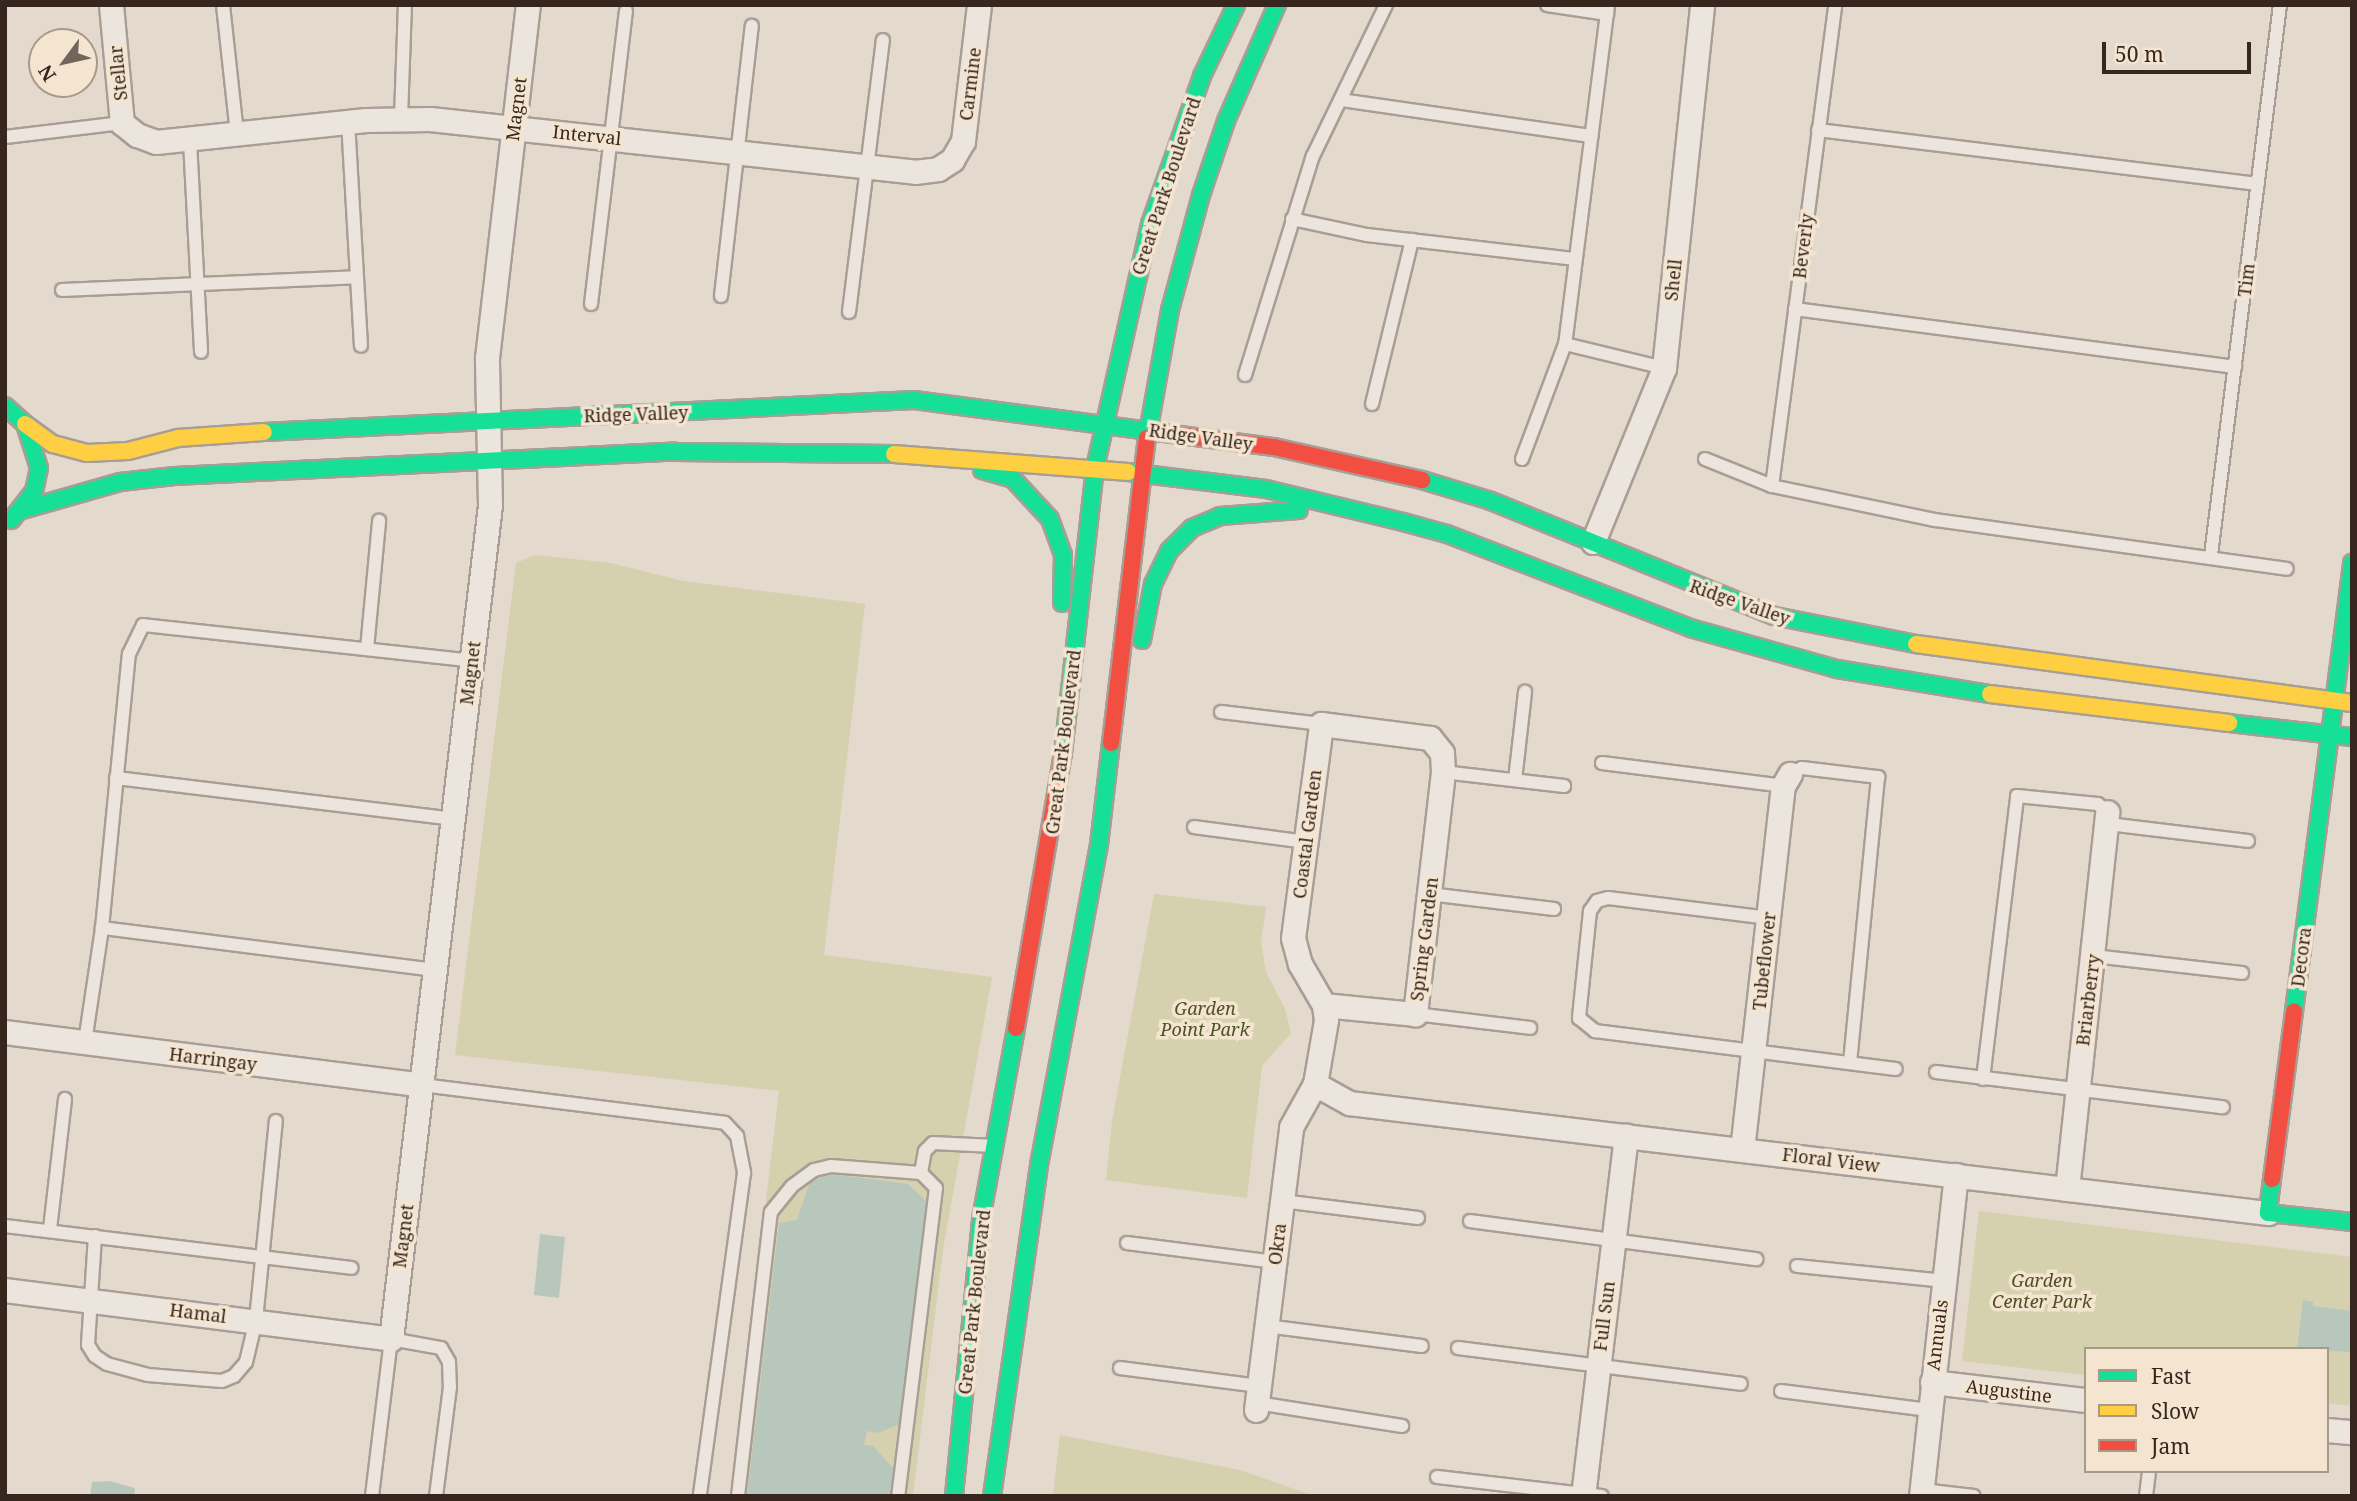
<!DOCTYPE html>
<html>
<head>
<meta charset="utf-8">
<style>
  body { margin:0 }
  #map { position:relative; width:2357px; height:1501px; overflow:hidden; background:#e3d9cc; font-family:"Noto Serif",serif }
  div>[style] { position:absolute }
  [style*='--x'] { left:calc(var(--x)*1px); top:calc(var(--y)*1px); width:calc(var(--w)*1px); rotate:calc(var(--a)*1deg) }
  .green>* { inset:0; background:#d5d0ae }
  .water>* { inset:0; background:#b7c7bb }
  .roads { filter:drop-shadow(2px 0 #a89e95) drop-shadow(-2px 0 #a89e95) drop-shadow(0 2px #a89e95) drop-shadow(0 -2px #a89e95) }
  .lane>* { height:12px; margin:-6px; padding:0 6px; transform-origin:6px; border-radius:6px; background:#ece5dd }
  .street>* { height:23px; margin:-11.5px; padding:0 11.5px; transform-origin:11.5px; border-radius:11.5px; background:#ece5dd }
  .fast>* { height:16px; margin:-8px; padding:0 8px; transform-origin:8px; border-radius:8px; background:#16e098 }
  .slow>* { height:16px; margin:-8px; padding:0 8px; transform-origin:8px; border-radius:8px; background:#ffcf43 }
  .jam>* { height:16px; margin:-8px; padding:0 8px; transform-origin:8px; border-radius:8px; background:#f24e42 }
  span { translate:-50% -50%; white-space:nowrap; text-align:center; line-height:1.15; -webkit-text-stroke:7px #f4e5d1; paint-order:stroke }
  .street-label { font-size:18px; color:#36261e }
  .park-label { font-size:18px; color:#4d5225; font-style:italic }
  .frame { position:absolute; inset:0; border:7px solid #36261e; pointer-events:none }
  .legend { position:absolute; left:2084px; top:1347px; width:245px; height:126px; box-sizing:border-box; background:#f4e5d1; border:2px solid #a89989; margin:0; padding:9px 12px; list-style:none; font-size:21px; color:#36261e }
  .legend li { display:flex; align-items:center; gap:14px; height:35px }
  .legend b { width:35px; border:2px solid #a89989 }
  .north { position:absolute; left:28px; top:28px; width:70px; height:70px; box-sizing:border-box; background:#f4e5d1; border:2px solid #a89989; border-radius:50%; rotate:237deg; font-size:19px; font-weight:700; line-height:28px; text-align:center; color:#36261e }
  .north::after { content:''; display:block; margin:auto; width:24px; height:32px; background:#73655b; clip-path:polygon(50% 0,100% 100%,50% 72%,0 100%) }
  .scale { position:absolute; left:2102px; top:42px; width:149px; height:32px; box-sizing:border-box; border:4px solid #36261e; border-top:0; padding-left:9px; font-size:21px; line-height:24px; white-space:nowrap; color:#36261e; -webkit-text-stroke:5px #f4e5d1; paint-order:stroke }
</style>
</head>
<body>
<div id="map">
  <div class="green">
    <i style="clip-path:polygon(535px 555px,611px 563px,683px 581px,865px 604px,824px 955px,992px 977px,943px 1249px,913px 1496px,731px 1496px,779px 1091px,455px 1055px,516px 563px)"></i>
    <i style="clip-path:polygon(1154px 894px,1266px 907px,1261px 942px,1266px 972px,1285px 1009px,1291px 1033px,1262px 1066px,1247px 1198px,1106px 1180px,1112px 1121px)"></i>
    <i style="clip-path:polygon(1979px 1211px,2352px 1257px,2352px 1406px,2327px 1403px,2327px 1349px,2086px 1349px,2086px 1375px,1962px 1361px)"></i>
    <i style="clip-path:polygon(1060px 1435px,1240px 1470px,1314px 1496px,1053px 1496px)"></i>
  </div>
  <div class="water">
    <i style="clip-path:polygon(840px 1175px,908px 1184px,927px 1202px,902px 1423px,878px 1433px,867px 1431px,864px 1445px,873px 1446px,893px 1468px,892px 1496px,747px 1496px,779px 1223px,797px 1220px,809px 1184px,823px 1176px)"></i>
    <i style="clip-path:polygon(540px 1234px,565px 1237px,559px 1298px,534px 1295px)"></i>
    <i style="clip-path:polygon(2303px 1300px,2313px 1302px,2313px 1306px,2352px 1311px,2352px 1352px,2297px 1349px)"></i>
    <i style="clip-path:polygon(109px 1481px,135px 1488px,134px 1496px,90px 1496px,92px 1482px)"></i>
  </div>
  <div class="roads">
    <div class="lane">
      <i style="--x:223;--y:5;--w:130;--a:83.8"></i>
      <i style="--x:1547;--y:5;--w:61;--a:8.5"></i>
      <i style="--x:1608;--y:5;--w:342;--a:97.2"></i>
      <i style="--x:1565;--y:344;--w:102;--a:13.6"></i>
      <i style="--x:1341;--y:100;--w:253;--a:8.2"></i>
      <i style="--x:401;--y:118;--w:113;--a:-88"></i>
      <i style="--x:348;--y:121;--w:225;--a:86.7"></i>
      <i style="--x:1818;--y:130;--w:443;--a:7"></i>
      <i style="--x:5;--y:137;--w:118;--a:-6.8"></i>
      <i style="--x:190;--y:141;--w:211;--a:87"></i>
      <i style="--x:1292;--y:219;--w:77;--a:12"></i>
      <i style="--x:1367;--y:235;--w:210;--a:6.6"></i>
      <i style="--x:62;--y:290;--w:294;--a:-2.5"></i>
      <i style="--x:721;--y:296;--w:272;--a:-83.5"></i>
      <i style="--x:591;--y:304;--w:295;--a:-83.2"></i>
      <i style="--x:1795;--y:309;--w:444;--a:7.5"></i>
      <i style="--x:849;--y:312;--w:274;--a:-82.9"></i>
      <i style="--x:1245;--y:375;--w:229;--a:-72.8"></i>
      <i style="--x:1313;--y:156;--w:168;--a:-64.2"></i>
      <i style="--x:1372;--y:404;--w:169;--a:-76.3"></i>
      <i style="--x:1522;--y:459;--w:123;--a:-69.5"></i>
      <i style="--x:1705;--y:459;--w:72;--a:21.9"></i>
      <i style="--x:1772;--y:486;--w:167;--a:11.8"></i>
      <i style="--x:1935;--y:520;--w:355;--a:7.9"></i>
      <i style="--x:1772;--y:486;--w:485;--a:-82.5"></i>
      <i style="--x:2211;--y:555;--w:554;--a:-82.85"></i>
      <i style="--x:367;--y:649;--w:129;--a:-84.6"></i>
      <i style="--x:1221;--y:712;--w:101;--a:6.8"></i>
      <i style="--x:1602;--y:763;--w:182;--a:7.2"></i>
      <i style="--x:1443;--y:772;--w:122;--a:6.6"></i>
      <i style="--x:1790;--y:774;--w:13;--a:-27"></i>
      <i style="--x:1802;--y:768;--w:77;--a:6.8"></i>
      <i style="--x:1878;--y:777;--w:287;--a:95.6"></i>
      <i style="--x:116;--y:778;--w:339;--a:6.9"></i>
      <i style="--x:1515;--y:780;--w:89;--a:-83.5"></i>
      <i style="--x:2108;--y:824;--w:141;--a:6.9"></i>
      <i style="--x:1194;--y:827;--w:113;--a:7.6"></i>
      <i style="--x:1429;--y:894;--w:126;--a:6.8"></i>
      <i style="--x:1769;--y:918;--w:162;--a:-172.9"></i>
      <i style="--x:1608;--y:898;--w:11;--a:165"></i>
      <i style="--x:1597;--y:901;--w:12;--a:125"></i>
      <i style="--x:1590;--y:911;--w:108;--a:95.9"></i>
      <i style="--x:1579;--y:1018;--w:21;--a:39"></i>
      <i style="--x:1595;--y:1031;--w:303;--a:7.2"></i>
      <i style="--x:2093;--y:956;--w:150;--a:6.5"></i>
      <i style="--x:435;--y:970;--w:336;--a:-172.8"></i>
      <i style="--x:102;--y:928;--w:275;--a:-84.4"></i>
      <i style="--x:129;--y:654;--w:32;--a:-64"></i>
      <i style="--x:143;--y:625;--w:331;--a:6.2"></i>
      <i style="--x:1415;--y:1014;--w:116;--a:6.9"></i>
      <i style="--x:85;--y:1042;--w:115;--a:-81.5"></i>
      <i style="--x:1936;--y:1072;--w:289;--a:7"></i>
      <i style="--x:1983;--y:1079;--w:285;--a:-83.1"></i>
      <i style="--x:2017;--y:796;--w:81;--a:5.6"></i>
      <i style="--x:2098;--y:804;--w:12;--a:42"></i>
      <i style="--x:422;--y:1085;--w:305;--a:7.1"></i>
      <i style="--x:725;--y:1123;--w:18;--a:47"></i>
      <i style="--x:737;--y:1136;--w:38;--a:79"></i>
      <i style="--x:744;--y:1173;--w:326;--a:97.8"></i>
      <i style="--x:921;--y:1173;--w:22;--a:-80"></i>
      <i style="--x:925;--y:1151;--w:11;--a:-45"></i>
      <i style="--x:933;--y:1143;--w:61;--a:2.8"></i>
      <i style="--x:1282;--y:1201;--w:137;--a:7.1"></i>
      <i style="--x:1470;--y:1221;--w:289;--a:7.6"></i>
      <i style="--x:5;--y:1226;--w:349;--a:6.9"></i>
      <i style="--x:50;--y:1229;--w:131;--a:-83.4"></i>
      <i style="--x:95;--y:1236;--w:109;--a:93.7"></i>
      <i style="--x:88;--y:1345;--w:13;--a:58"></i>
      <i style="--x:95;--y:1356;--w:14;--a:34"></i>
      <i style="--x:107;--y:1364;--w:42;--a:15"></i>
      <i style="--x:148;--y:1375;--w:74;--a:4.6"></i>
      <i style="--x:222;--y:1381;--w:13;--a:-23"></i>
      <i style="--x:234;--y:1376;--w:18;--a:-49"></i>
      <i style="--x:246;--y:1362;--w:43;--a:-76.6"></i>
      <i style="--x:256;--y:1320;--w:200;--a:-84.3"></i>
      <i style="--x:1127;--y:1243;--w:149;--a:7.3"></i>
      <i style="--x:1797;--y:1266;--w:148;--a:5.8"></i>
      <i style="--x:1266;--y:1326;--w:157;--a:7.3"></i>
      <i style="--x:1458;--y:1348;--w:285;--a:7.2"></i>
      <i style="--x:1120;--y:1368;--w:140;--a:7.4"></i>
      <i style="--x:1781;--y:1391;--w:149;--a:7.3"></i>
      <i style="--x:1257;--y:1403;--w:147;--a:9"></i>
      <i style="--x:1437;--y:1477;--w:166;--a:6.6"></i>
      <i style="--x:1922;--y:1490;--w:52;--a:6.6"></i>
      <i style="--x:372;--y:1496;--w:158;--a:-83.1"></i>
      <i style="--x:391;--y:1339;--w:51;--a:10.2"></i>
      <i style="--x:441;--y:1348;--w:16;--a:60"></i>
      <i style="--x:449;--y:1362;--w:25;--a:88"></i>
      <i style="--x:450;--y:1387;--w:110;--a:97.3"></i>
      <i style="--x:738;--y:1496;--w:286;--a:-83.4"></i>
      <i style="--x:771;--y:1212;--w:33;--a:-51"></i>
      <i style="--x:792;--y:1186;--w:27;--a:-36"></i>
      <i style="--x:814;--y:1170;--w:17;--a:-13"></i>
      <i style="--x:831;--y:1166;--w:90;--a:4.4"></i>
      <i style="--x:921;--y:1173;--w:21;--a:45"></i>
      <i style="--x:936;--y:1188;--w:310;--a:97"></i>
      <i style="--x:2146;--y:1496;--w:25;--a:-83"></i>
    </div>
    <div class="street">
      <i style="--x:111;--y:5;--w:119;--a:84.7"></i>
      <i style="--x:122;--y:123;--w:19;--a:39"></i>
      <i style="--x:137;--y:135;--w:20;--a:20"></i>
      <i style="--x:156;--y:142;--w:211;--a:-6"></i>
      <i style="--x:366;--y:120;--w:64;--a:-0.9"></i>
      <i style="--x:430;--y:119;--w:488;--a:6.2"></i>
      <i style="--x:915;--y:172;--w:23;--a:-7"></i>
      <i style="--x:938;--y:169;--w:17;--a:-33"></i>
      <i style="--x:952;--y:160;--w:22;--a:-60"></i>
      <i style="--x:963;--y:141;--w:137;--a:-83.3"></i>
      <i style="--x:1593;--y:542;--w:188;--a:-67.8"></i>
      <i style="--x:1664;--y:368;--w:365;--a:-84"></i>
      <i style="--x:5;--y:1032;--w:420;--a:7.2"></i>
      <i style="--x:1315;--y:1084;--w:39;--a:29"></i>
      <i style="--x:1349;--y:1103;--w:926;--a:6.83"></i>
      <i style="--x:1742;--y:1150;--w:366;--a:-83.6"></i>
      <i style="--x:1783;--y:786;--w:14;--a:-60"></i>
      <i style="--x:2067;--y:1189;--w:379;--a:-83.9"></i>
      <i style="--x:5;--y:1290;--w:389;--a:7.2"></i>
      <i style="--x:391;--y:1339;--w:840;--a:-83.23"></i>
      <i style="--x:490;--y:505;--w:147;--a:-91.2"></i>
      <i style="--x:487;--y:358;--w:355;--a:-83.4"></i>
      <i style="--x:1932;--y:1382;--w:155;--a:6.7"></i>
      <i style="--x:1256;--y:1410;--w:285;--a:-82.9"></i>
      <i style="--x:1291;--y:1127;--w:49;--a:-60.8"></i>
      <i style="--x:1315;--y:1084;--w:65;--a:-80.2"></i>
      <i style="--x:1326;--y:1020;--w:15;--a:-98"></i>
      <i style="--x:1324;--y:1005;--w:48;--a:-120.3"></i>
      <i style="--x:1300;--y:964;--w:27;--a:-105"></i>
      <i style="--x:1293;--y:938;--w:216;--a:-82.5"></i>
      <i style="--x:1321;--y:724;--w:110;--a:7.3"></i>
      <i style="--x:1430;--y:738;--w:19;--a:51"></i>
      <i style="--x:1442;--y:753;--w:19;--a:87"></i>
      <i style="--x:1443;--y:772;--w:244;--a:96.6"></i>
      <i style="--x:1415;--y:1014;--w:91;--a:-174.4"></i>
      <i style="--x:2327;--y:1430;--w:25;--a:5"></i>
      <i style="--x:1583;--y:1496;--w:363;--a:-83.2"></i>
      <i style="--x:1921;--y:1496;--w:323;--a:-83.8"></i>
    </div>
    <div class="fast">
      <i style="--x:5;--y:406;--w:27;--a:42"></i>
      <i style="--x:25;--y:424;--w:46;--a:72.3"></i>
      <i style="--x:39;--y:468;--w:24;--a:102"></i>
      <i style="--x:34;--y:491;--w:37;--a:128"></i>
      <i style="--x:264;--y:432;--w:651;--a:-2.82"></i>
      <i style="--x:914;--y:400;--w:268;--a:7.5"></i>
      <i style="--x:1147;--y:438;--w:130;--a:-79.8"></i>
      <i style="--x:1170;--y:310;--w:119;--a:-74.9"></i>
      <i style="--x:1201;--y:195;--w:78;--a:-71.3"></i>
      <i style="--x:1226;--y:121;--w:127;--a:-66.3"></i>
      <i style="--x:982;--y:470;--w:32;--a:16"></i>
      <i style="--x:1013;--y:479;--w:54;--a:47.2"></i>
      <i style="--x:1050;--y:519;--w:38;--a:70"></i>
      <i style="--x:1063;--y:555;--w:48;--a:91.2"></i>
      <i style="--x:1128;--y:472;--w:139;--a:7"></i>
      <i style="--x:1266;--y:489;--w:141;--a:13.5"></i>
      <i style="--x:1403;--y:522;--w:46;--a:15.3"></i>
      <i style="--x:1447;--y:534;--w:261;--a:21.1"></i>
      <i style="--x:1690;--y:628;--w:153;--a:15.6"></i>
      <i style="--x:1837;--y:669;--w:155;--a:9.3"></i>
      <i style="--x:1422;--y:480;--w:72;--a:16.9"></i>
      <i style="--x:1491;--y:501;--w:305;--a:22.1"></i>
      <i style="--x:1774;--y:616;--w:145;--a:11.2"></i>
      <i style="--x:22;--y:510;--w:102;--a:-15.9"></i>
      <i style="--x:120;--y:482;--w:55;--a:-6.2"></i>
      <i style="--x:175;--y:476;--w:500;--a:-2.8"></i>
      <i style="--x:674;--y:452;--w:220;--a:0.5"></i>
      <i style="--x:1142;--y:640;--w:57;--a:-78.9"></i>
      <i style="--x:1153;--y:584;--w:37;--a:-64"></i>
      <i style="--x:1169;--y:551;--w:33;--a:-45"></i>
      <i style="--x:1192;--y:528;--w:30;--a:-23"></i>
      <i style="--x:1220;--y:516;--w:79;--a:-4.3"></i>
      <i style="--x:2229;--y:723;--w:124;--a:6.5"></i>
      <i style="--x:1063;--y:753;--w:287;--a:-83.6"></i>
      <i style="--x:1095;--y:468;--w:250;--a:-77.3"></i>
      <i style="--x:1150;--y:224;--w:157;--a:-70.6"></i>
      <i style="--x:1202;--y:76;--w:79;--a:-64.4"></i>
      <i style="--x:2294;--y:1011;--w:452;--a:-82.6"></i>
      <i style="--x:2272;--y:1179;--w:34;--a:97"></i>
      <i style="--x:2268;--y:1213;--w:84;--a:6.1"></i>
      <i style="--x:954;--y:1496;--w:278;--a:-84.4"></i>
      <i style="--x:981;--y:1219;--w:194;--a:-79.6"></i>
      <i style="--x:992;--y:1496;--w:339;--a:-81.9"></i>
      <i style="--x:1040;--y:1160;--w:320;--a:-79.4"></i>
      <i style="--x:1099;--y:845;--w:103;--a:-83.3"></i>
    </div>
    <div class="slow">
      <i style="--x:25;--y:424;--w:34;--a:36"></i>
      <i style="--x:53;--y:444;--w:35;--a:15"></i>
      <i style="--x:87;--y:453;--w:41;--a:-2.8"></i>
      <i style="--x:128;--y:451;--w:52;--a:-14.6"></i>
      <i style="--x:178;--y:438;--w:86;--a:-4"></i>
      <i style="--x:894;--y:454;--w:235;--a:4.4"></i>
      <i style="--x:1916;--y:644;--w:440;--a:7.7"></i>
      <i style="--x:1990;--y:694;--w:241;--a:6.9"></i>
    </div>
    <div class="jam">
      <i style="--x:1180;--y:435;--w:95;--a:7.3"></i>
      <i style="--x:1274;--y:447;--w:152;--a:12.6"></i>
      <i style="--x:1111;--y:743;--w:307;--a:-83.3"></i>
      <i style="--x:1016;--y:1028;--w:279;--a:-80.3"></i>
      <i style="--x:2272;--y:1179;--w:169;--a:-82.5"></i>
    </div>
  </div>
  <div class="street-label">
    <span style="left:118px;top:73px;rotate:-96deg">Stellar</span>
    <span style="left:970px;top:84px;rotate:-83deg">Carmine</span>
    <span style="left:516px;top:109px;rotate:-83deg">Magnet</span>
    <span style="left:587px;top:135px;rotate:6deg">Interval</span>
    <span style="left:1166px;top:186px;rotate:-72deg">Great Park Boulevard</span>
    <span style="left:1803px;top:246px;rotate:-83deg">Beverly</span>
    <span style="left:1673px;top:280px;rotate:-84deg">Shell</span>
    <span style="left:2246px;top:280px;rotate:-83deg">Tim</span>
    <span style="left:636px;top:414px;rotate:-2deg">Ridge Valley</span>
    <span style="left:1201px;top:437px;rotate:8deg">Ridge Valley</span>
    <span style="left:1740px;top:602px;rotate:19deg">Ridge Valley</span>
    <span style="left:470px;top:673px;rotate:-83deg">Magnet</span>
    <span style="left:1063px;top:742px;rotate:-83deg">Great Park Boulevard</span>
    <span style="left:1307px;top:834px;rotate:-83deg">Coastal Garden</span>
    <span style="left:1424px;top:939px;rotate:-83deg">Spring Garden</span>
    <span style="left:2301px;top:957px;rotate:-83deg">Decora</span>
    <span style="left:1764px;top:961px;rotate:-84deg">Tubeflower</span>
    <span style="left:2088px;top:1000px;rotate:-83deg">Briarberry</span>
    <span style="left:213px;top:1059px;rotate:7deg">Harringay</span>
    <span style="left:1831px;top:1160px;rotate:7deg">Floral View</span>
    <span style="left:403px;top:1236px;rotate:-83deg">Magnet</span>
    <span style="left:1277px;top:1244px;rotate:-83deg">Okra</span>
    <span style="left:974px;top:1302px;rotate:-84deg">Great Park Boulevard</span>
    <span style="left:198px;top:1313px;rotate:7deg">Hamal</span>
    <span style="left:1604px;top:1316px;rotate:-83deg">Full Sun</span>
    <span style="left:1937px;top:1335px;rotate:-83deg">Annuals</span>
    <span style="left:2009px;top:1391px;rotate:7deg">Augustine</span>
  </div>
  <div class="park-label">
    <span style="left:1205px;top:1019px">Garden<br>Point Park</span>
    <span style="left:2042px;top:1291px">Garden<br>Center Park</span>
  </div>
  <div class="frame"></div>
  <ul class="legend">
  <li><b style="height:9px;background:#16e098"></b>Fast</li>
  <li><b style="height:9px;background:#ffcf43"></b>Slow</li>
  <li><b style="height:9px;background:#f24e42"></b>Jam</li>
  </ul>
  <div class="north">N</div>
  <div class="scale">50 m</div>
</div>
</body>
</html>
